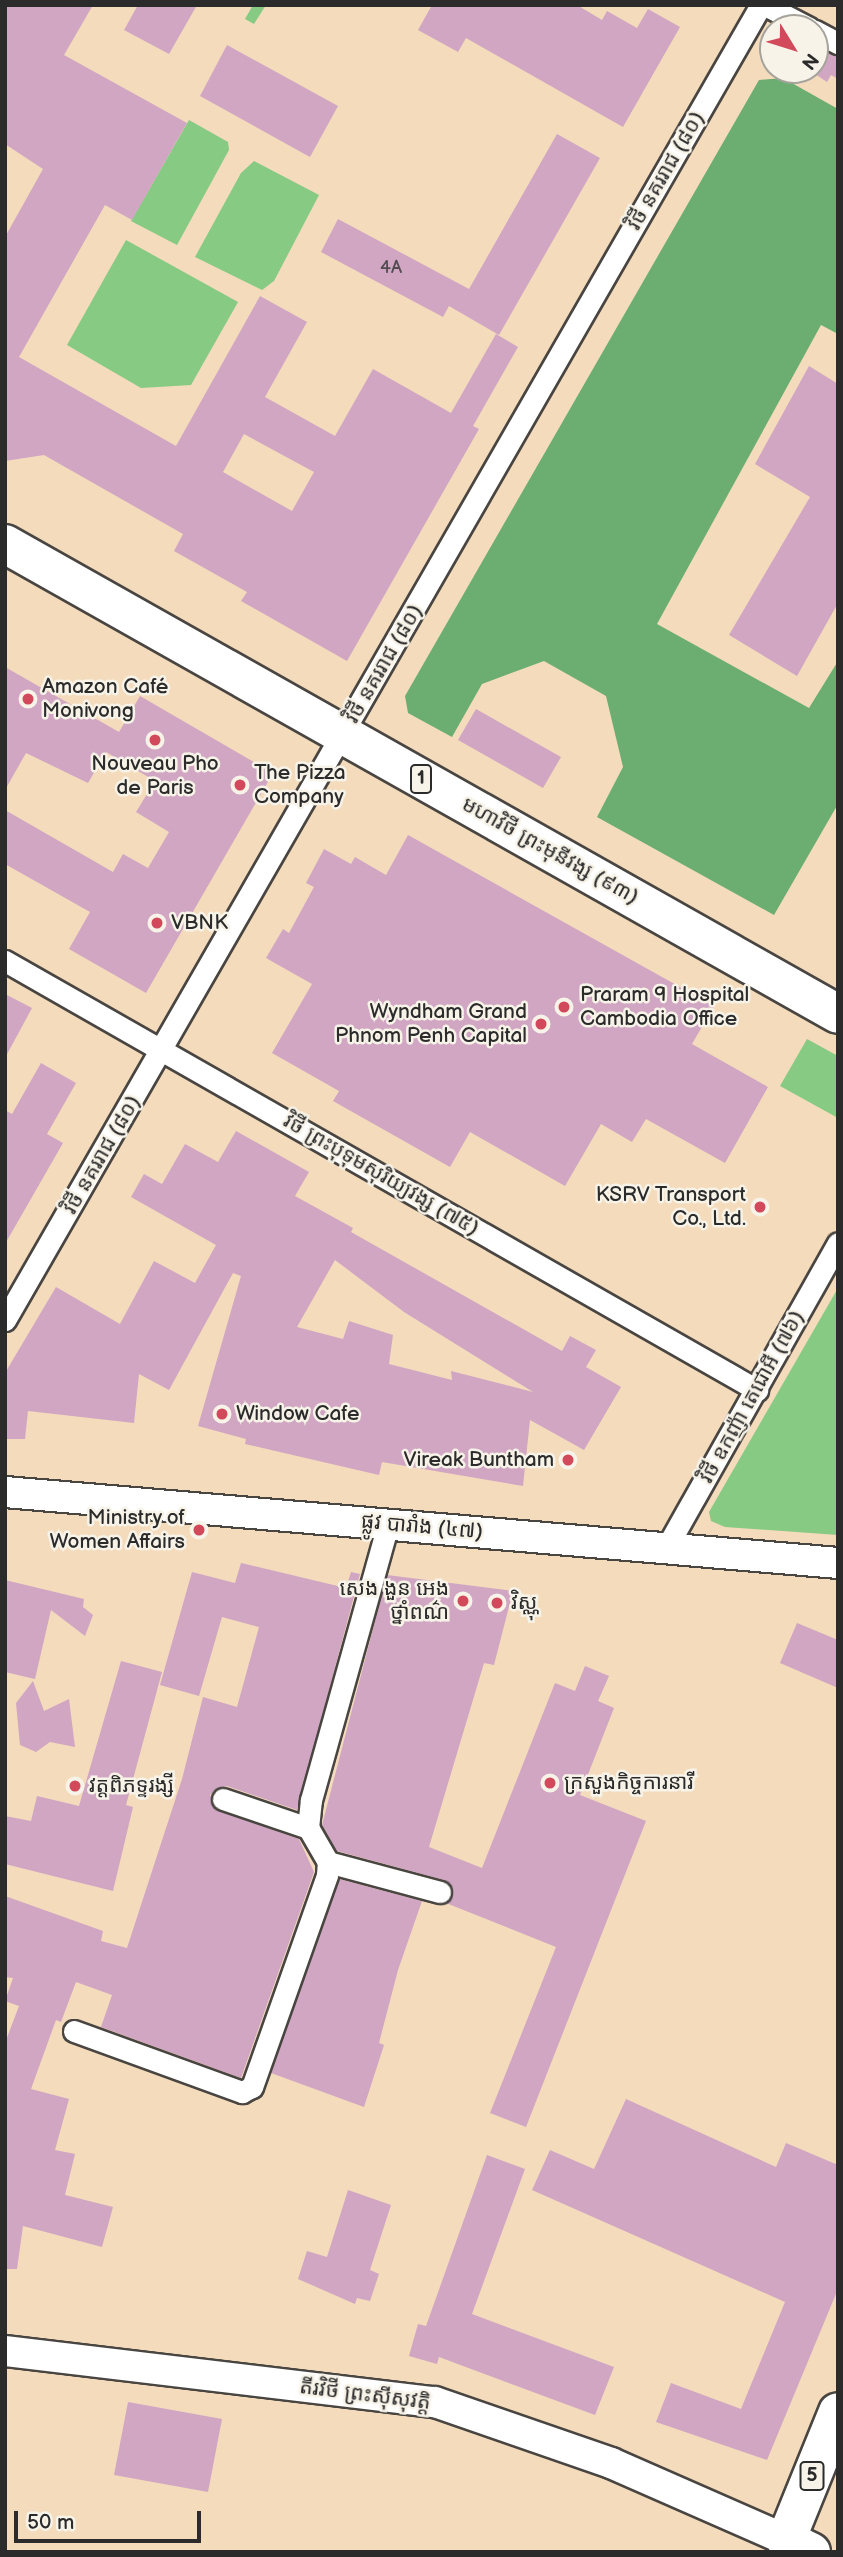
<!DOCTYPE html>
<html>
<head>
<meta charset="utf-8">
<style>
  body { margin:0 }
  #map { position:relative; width:843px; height:2557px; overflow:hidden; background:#f3dbbc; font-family:"Balsamiq Sans","Noto Sans Khmer",sans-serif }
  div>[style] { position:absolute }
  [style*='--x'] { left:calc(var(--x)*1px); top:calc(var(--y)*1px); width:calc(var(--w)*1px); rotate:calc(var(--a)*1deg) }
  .green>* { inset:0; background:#86ca83 }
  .forest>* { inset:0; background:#6cae71 }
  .building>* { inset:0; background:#d0a6c3 }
  .roads { filter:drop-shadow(2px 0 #494541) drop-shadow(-2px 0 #494541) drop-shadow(0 2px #494541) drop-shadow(0 -2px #494541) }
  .street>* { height:21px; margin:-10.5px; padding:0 10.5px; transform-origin:10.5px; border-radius:10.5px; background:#fff }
  .secondary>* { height:30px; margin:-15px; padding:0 15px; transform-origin:15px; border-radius:15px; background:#fff }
  .highway>* { height:38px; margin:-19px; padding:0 19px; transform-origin:19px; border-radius:19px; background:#fff }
  .dots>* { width:19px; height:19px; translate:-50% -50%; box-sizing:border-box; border:4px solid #f7f3e8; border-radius:50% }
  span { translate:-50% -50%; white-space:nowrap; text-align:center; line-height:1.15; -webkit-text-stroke:5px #f7f3e8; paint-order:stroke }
  .number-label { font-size:18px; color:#544a51 }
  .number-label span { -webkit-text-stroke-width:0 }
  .shield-label span { padding:2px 5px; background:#f7f3e8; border:2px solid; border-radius:5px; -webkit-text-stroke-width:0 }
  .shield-label { font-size:19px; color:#2b2b2b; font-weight:700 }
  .street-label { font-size:21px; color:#2b2b2b }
  .poi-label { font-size:21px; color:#2b2b2b }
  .left { translate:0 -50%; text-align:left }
  .right { translate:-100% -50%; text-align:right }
  .frame { position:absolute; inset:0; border:7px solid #2b2b2b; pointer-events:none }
  .north { position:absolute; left:759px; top:14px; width:70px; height:70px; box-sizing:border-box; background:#f7f3e8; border:2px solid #a5a39c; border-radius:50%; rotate:128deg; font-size:19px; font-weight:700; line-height:28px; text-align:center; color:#2b2b2b }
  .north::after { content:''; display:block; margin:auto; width:24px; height:32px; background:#d1495b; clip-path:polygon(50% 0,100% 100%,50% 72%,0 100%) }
  .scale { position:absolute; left:14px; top:2511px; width:187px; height:32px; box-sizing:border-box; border:4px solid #2b2b2b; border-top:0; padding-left:9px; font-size:21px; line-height:24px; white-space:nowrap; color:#2b2b2b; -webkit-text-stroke:5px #f7f3e8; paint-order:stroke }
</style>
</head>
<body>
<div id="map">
  <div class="green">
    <i style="clip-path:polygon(253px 5px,266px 5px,254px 24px,245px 19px)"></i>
    <i style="clip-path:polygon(189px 120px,228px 142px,229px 150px,177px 245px,131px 221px)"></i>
    <i style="clip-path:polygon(254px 161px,319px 195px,274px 281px,262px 290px,195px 257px,241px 173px)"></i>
    <i style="clip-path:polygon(126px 240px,238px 302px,191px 385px,141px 388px,67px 345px)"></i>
    <i style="clip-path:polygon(807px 1039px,838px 1056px,838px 1118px,780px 1086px)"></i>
    <i style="clip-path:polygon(838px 1288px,838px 1535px,725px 1527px,711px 1521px,709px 1512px)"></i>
  </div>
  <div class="forest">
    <i style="clip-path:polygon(783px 78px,838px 109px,838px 334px,821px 325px,657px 624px,809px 708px,838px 661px,838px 804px,774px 915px,597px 817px,623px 767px,606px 696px,544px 661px,482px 684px,452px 737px,408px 713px,405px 696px,759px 80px)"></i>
  </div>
  <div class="building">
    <i style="clip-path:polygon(evenodd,5px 5px,93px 5px,64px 55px,187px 123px,132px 220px,105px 205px,19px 357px,176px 446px,260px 296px,307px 322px,265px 397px,335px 436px,373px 369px,451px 413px,496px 334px,518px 347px,473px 426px,479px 429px,347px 661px,241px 601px,247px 592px,174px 551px,183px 534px,44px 455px,5px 461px,5px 237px,43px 169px,5px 144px,5px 5px,244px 434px,314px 472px,292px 511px,223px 472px,244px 434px)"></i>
    <i style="clip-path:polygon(138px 5px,197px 5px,169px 54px,124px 30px)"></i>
    <i style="clip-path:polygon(432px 5px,577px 5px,602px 20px,607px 11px,637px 28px,648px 9px,680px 27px,623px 127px,466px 38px,458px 52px,418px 30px)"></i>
    <i style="clip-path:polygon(227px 45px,338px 106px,310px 157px,200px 96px)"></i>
    <i style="clip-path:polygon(815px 46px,838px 56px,838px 79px,831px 75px,827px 82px,809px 70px,815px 70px)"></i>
    <i style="clip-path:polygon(557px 134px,600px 158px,499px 335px,449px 306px,443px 317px,321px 252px,338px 219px,469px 289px)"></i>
    <i style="clip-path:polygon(809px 366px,838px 384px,838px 603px,797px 676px,729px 635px,810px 497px,755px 464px)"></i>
    <i style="clip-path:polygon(5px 667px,119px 732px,140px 696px,273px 773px,146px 993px,69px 949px,90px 912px,5px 864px,5px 810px,113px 872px,123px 854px,148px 868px,169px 832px,136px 812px,155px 781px,106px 752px,88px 783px,26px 753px,5px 790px)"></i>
    <i style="clip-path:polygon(476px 709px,561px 757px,543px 788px,458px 740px)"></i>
    <i style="clip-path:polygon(408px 835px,714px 1006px,692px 1044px,768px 1087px,725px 1163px,646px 1119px,632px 1142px,601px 1124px,565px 1186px,470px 1132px,450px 1167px,333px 1101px,339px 1091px,272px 1053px,312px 984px,266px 958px,283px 929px,289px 933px,314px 887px,306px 883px,324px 849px,351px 864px,355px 857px,386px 875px)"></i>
    <i style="clip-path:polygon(5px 994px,32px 1008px,5px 1058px)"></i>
    <i style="clip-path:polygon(41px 1063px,76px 1083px,47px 1134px,63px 1143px,5px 1244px,5px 1110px,12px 1114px)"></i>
    <i style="clip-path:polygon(evenodd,236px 1131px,309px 1172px,295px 1196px,353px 1228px,351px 1232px,562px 1351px,570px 1336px,596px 1350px,586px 1367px,621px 1387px,584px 1450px,530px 1420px,523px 1486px,382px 1462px,379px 1475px,245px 1444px,246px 1439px,198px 1426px,241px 1276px,233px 1273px,169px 1390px,139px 1374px,134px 1423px,28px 1411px,25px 1439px,5px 1439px,5px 1373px,56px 1287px,120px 1324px,154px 1261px,195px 1283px,216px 1245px,131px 1197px,144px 1174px,162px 1184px,185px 1144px,218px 1162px,236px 1131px,335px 1260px,404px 1312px,533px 1392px,451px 1371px,452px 1380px,389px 1364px,393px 1335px,349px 1321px,343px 1339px,297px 1327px,335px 1260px)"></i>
    <i style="clip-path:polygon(241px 1563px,346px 1588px,351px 1572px,360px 1574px,297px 1810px,227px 1786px,215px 1789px,210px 1795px,219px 1811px,299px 1839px,314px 1872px,241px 2078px,101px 2027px,112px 1995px,76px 1982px,61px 2022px,56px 2020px,31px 2089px,69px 2099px,55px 2150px,75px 2154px,65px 2195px,113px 2207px,102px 2247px,23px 2226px,17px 2269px,5px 2269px,5px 2043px,19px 2006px,5px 2001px,13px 1978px,5px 1977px,5px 1896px,103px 1931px,101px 1941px,127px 1948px,182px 1779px,203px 1697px,237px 1707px,259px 1627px,222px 1617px,199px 1696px,160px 1685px,192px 1572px,235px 1583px)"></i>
    <i style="clip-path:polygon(387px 1575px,513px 1591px,494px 1665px,484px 1663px,429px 1847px,482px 1868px,555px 1683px,575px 1691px,585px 1666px,609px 1676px,598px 1701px,614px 1708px,580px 1795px,646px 1821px,526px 2127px,490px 2113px,556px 1947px,446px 1903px,453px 1889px,444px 1880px,337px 1851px,322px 1825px)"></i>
    <i style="clip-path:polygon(5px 1580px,84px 1599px,83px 1607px,93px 1615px,85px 1636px,51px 1610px,35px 1679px,5px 1672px)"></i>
    <i style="clip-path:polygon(797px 1623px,838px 1640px,838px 1688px,780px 1663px)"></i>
    <i style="clip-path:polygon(121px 1661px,162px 1672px,126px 1805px,133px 1807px,113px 1891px,5px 1864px,5px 1816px,31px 1821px,37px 1796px,79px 1806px)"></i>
    <i style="clip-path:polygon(33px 1681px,44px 1711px,69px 1699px,75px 1747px,50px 1742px,36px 1752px,20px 1745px,16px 1703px)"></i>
    <i style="clip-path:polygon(339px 1879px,422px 1901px,398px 1970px,379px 2043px,384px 2045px,364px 2107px,271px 2073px)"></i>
    <i style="clip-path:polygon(626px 2099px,776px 2167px,786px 2143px,838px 2165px,838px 2289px,767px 2460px,656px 2422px,671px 2383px,741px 2409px,785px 2302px,532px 2190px,550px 2150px,594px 2169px)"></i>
    <i style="clip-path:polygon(487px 2155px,525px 2169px,472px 2314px,614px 2367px,595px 2415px,439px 2357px,437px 2364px,409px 2356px,418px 2324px,426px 2326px)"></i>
    <i style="clip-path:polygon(348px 2190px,391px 2205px,370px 2270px,379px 2274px,370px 2301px,357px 2298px,355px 2304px,298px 2279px,307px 2251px,327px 2257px)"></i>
    <i style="clip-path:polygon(128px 2402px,222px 2419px,208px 2492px,114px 2475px)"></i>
  </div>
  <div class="roads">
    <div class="street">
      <i style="--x:765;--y:5;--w:50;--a:27.6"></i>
      <i style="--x:815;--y:31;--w:26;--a:28"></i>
      <i style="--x:5;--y:961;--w:866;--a:29.7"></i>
      <i style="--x:5;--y:1320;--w:1517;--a:-60.11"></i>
      <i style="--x:665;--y:1550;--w:352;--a:-60.6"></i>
      <i style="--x:223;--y:1799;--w:90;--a:18.8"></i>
      <i style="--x:328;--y:1862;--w:116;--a:15"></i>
      <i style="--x:74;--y:2031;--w:179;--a:20"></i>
      <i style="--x:242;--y:2092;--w:11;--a:-27"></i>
      <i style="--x:252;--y:2087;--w:225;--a:-70.5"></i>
      <i style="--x:327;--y:1875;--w:13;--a:-86"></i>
      <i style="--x:328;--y:1862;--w:39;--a:-120"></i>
      <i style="--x:308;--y:1828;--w:28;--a:-84"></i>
      <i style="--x:311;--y:1800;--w:287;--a:-74.4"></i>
    </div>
    <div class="secondary">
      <i style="--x:5;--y:1492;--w:836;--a:4.87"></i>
      <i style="--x:5;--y:2351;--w:433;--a:6.8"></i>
      <i style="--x:435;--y:2402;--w:186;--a:19.1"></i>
      <i style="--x:611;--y:2463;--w:191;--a:23.7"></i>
    </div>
    <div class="highway">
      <i style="--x:5;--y:544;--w:956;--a:29.43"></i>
      <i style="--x:811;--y:2552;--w:28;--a:-154"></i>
      <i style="--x:786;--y:2540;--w:138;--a:-67.9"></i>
    </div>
  </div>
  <div class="dots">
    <i style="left:28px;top:699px;background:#d1495b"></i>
    <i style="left:155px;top:740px;background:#d1495b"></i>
    <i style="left:240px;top:785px;background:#d1495b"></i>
    <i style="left:157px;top:923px;background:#d1495b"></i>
    <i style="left:564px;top:1007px;background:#d1495b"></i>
    <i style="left:541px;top:1024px;background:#d1495b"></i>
    <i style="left:760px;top:1207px;background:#d1495b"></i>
    <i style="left:222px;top:1414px;background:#d1495b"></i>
    <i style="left:568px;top:1460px;background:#d1495b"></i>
    <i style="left:199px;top:1530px;background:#d1495b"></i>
    <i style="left:463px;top:1601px;background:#d1495b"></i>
    <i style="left:497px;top:1603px;background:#d1495b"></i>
    <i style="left:550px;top:1783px;background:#d1495b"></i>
    <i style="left:75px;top:1786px;background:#d1495b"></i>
  </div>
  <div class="number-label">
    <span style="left:391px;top:268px">4A</span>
  </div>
  <div class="shield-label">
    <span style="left:421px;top:779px">1</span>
    <span style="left:812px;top:2476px">5</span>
  </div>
  <div class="street-label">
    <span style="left:666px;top:171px;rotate:-60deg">វិថី នគររាជ (៨០)</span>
    <span style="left:384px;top:664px;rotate:-60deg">វិថី នគររាជ (៨០)</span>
    <span style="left:550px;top:851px;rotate:29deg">មហាវិថី ព្រះមុនីវង្ស (៩៣)</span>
    <span style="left:102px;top:1155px;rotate:-60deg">វិថី នគររាជ (៨០)</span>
    <span style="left:381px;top:1175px;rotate:30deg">វិថី ព្រះបុទុមសុរិយ្យវង្ស (៧៥)</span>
    <span style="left:752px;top:1397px;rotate:-61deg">វិថី ឧកញ៉ា តេជោអី (៧៦)</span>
    <span style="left:422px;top:1527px;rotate:5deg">ផ្លូវ បារាំង (៤៧)</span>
    <span style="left:365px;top:2395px;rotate:7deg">តីរវិថី ព្រះស៊ីសុវត្តិ</span>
  </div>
  <div class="poi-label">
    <span class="left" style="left:42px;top:699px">Amazon Café<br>Monivong</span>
    <span style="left:155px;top:776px">Nouveau Pho<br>de Paris</span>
    <span class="left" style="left:254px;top:785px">The Pizza<br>Company</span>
    <span class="left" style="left:171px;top:923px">VBNK</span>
    <span class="left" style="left:580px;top:1007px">Praram 9 Hospital<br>Cambodia Office</span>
    <span class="right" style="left:527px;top:1024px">Wyndham Grand<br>Phnom Penh Capital</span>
    <span class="right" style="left:746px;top:1207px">KSRV Transport<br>Co., Ltd.</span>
    <span class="left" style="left:236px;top:1414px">Window Cafe</span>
    <span class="right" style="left:554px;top:1460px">Vireak Buntham</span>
    <span class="right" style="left:185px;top:1530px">Ministry of<br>Women Affairs</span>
    <span class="right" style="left:449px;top:1601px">សេង ងួន អេង<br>ថ្នាំពណ៌</span>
    <span class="left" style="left:511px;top:1603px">វិស្ណុ</span>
    <span class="left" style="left:564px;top:1783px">ក្រសួងកិច្ចការនារី</span>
    <span class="left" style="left:89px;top:1786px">វត្តពិភទ្ទរង្សី</span>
  </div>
  <div class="frame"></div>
  <div class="north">N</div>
  <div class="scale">50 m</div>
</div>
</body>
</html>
